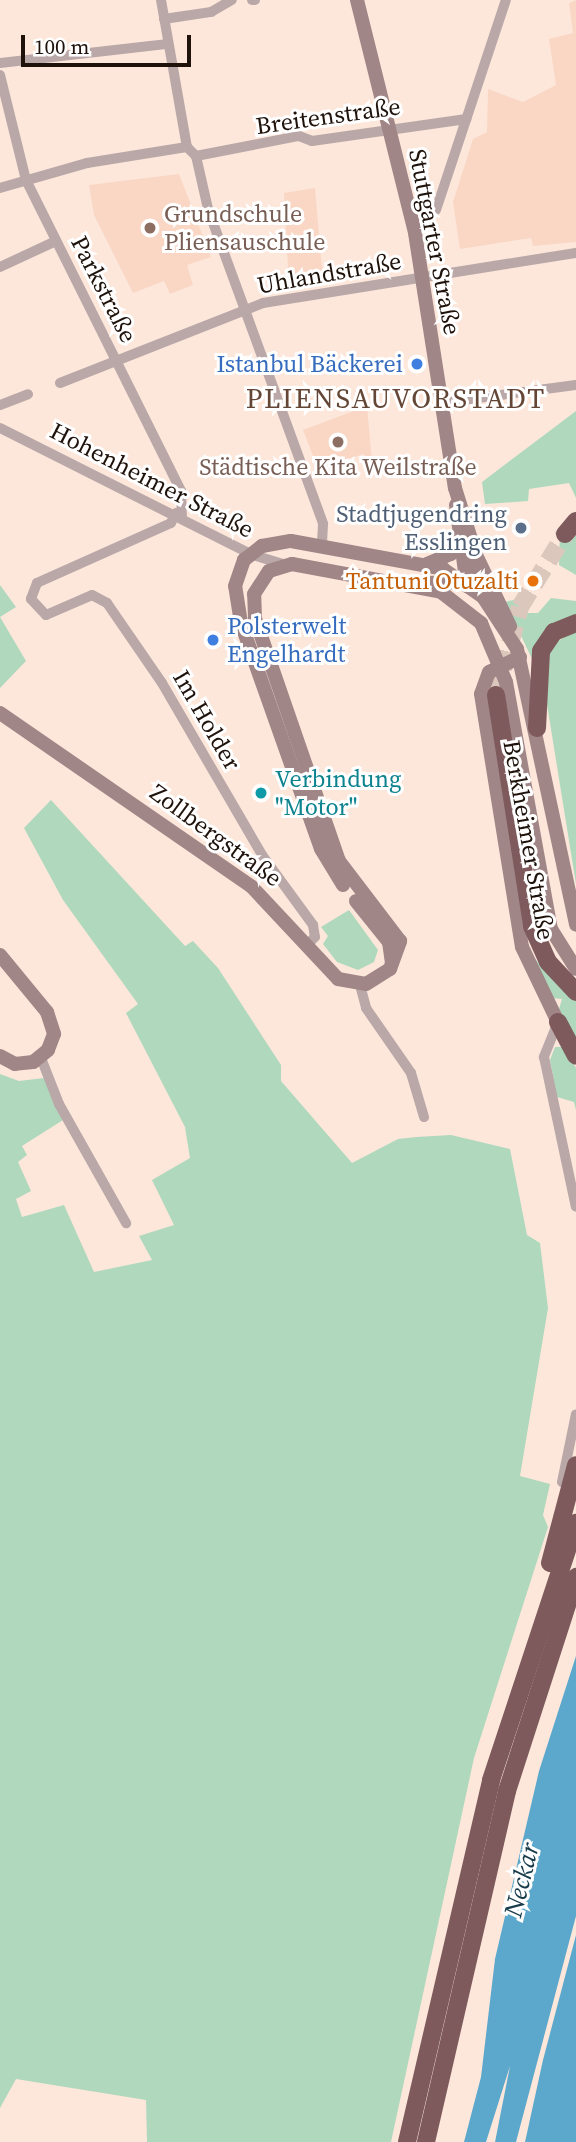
<!DOCTYPE html>
<html>
<head>
<meta charset="utf-8">
<style>
  body { margin:0 }
  #map { position:relative; width:576px; height:2142px; overflow:hidden; background:#fde7db; font-family:"Source Serif 4",serif }
  div>[style] { position:absolute }
  [style*='--x'] { left:calc(var(--x)*1px); top:calc(var(--y)*1px); width:calc(var(--w)*1px); rotate:calc(var(--a)*1deg) }
  .built>* { inset:0; background:#f9d7c4 }
  .green>* { inset:0; background:#afd8bd }
  .water>* { inset:0; background:#5ca8cc }
  .highway-tunnel>* { height:18px; margin-top:-9px; transform-origin:0; background:repeating-linear-gradient(90deg,#dcc7bc 0 18px,transparent 0 27px) }
  .street>* { height:10px; margin:-5px; padding:0 5px; transform-origin:5px; border-radius:5px; background:#baa8a8 }
  .secondary>* { height:14px; margin:-7px; padding:0 7px; transform-origin:7px; border-radius:7px; background:#a18687 }
  .highway>* { height:18px; margin:-9px; padding:0 9px; transform-origin:9px; border-radius:9px; background:#7e5a5c }
  .dots>* { width:19px; height:19px; translate:-50% -50%; box-sizing:border-box; border:4px solid #fff; border-radius:50% }
  span { translate:-50% -50%; white-space:nowrap; text-align:center; line-height:1.15; -webkit-text-stroke:6px #fff; paint-order:stroke }
  .street-label { font-size:24px; color:#1e120b }
  .education-label { font-size:24px; color:#785e54 }
  .left { translate:0 -50%; text-align:left }
  .shop-label { font-size:24px; color:#366cbe }
  .right { translate:-100% -50%; text-align:right }
  .service-label { font-size:24px; color:#4e5e75 }
  .food-label { font-size:24px; color:#c56008 }
  .culture-label { font-size:24px; color:#0d838f }
  .water-label { font-size:26px; color:#183b4b; font-style:italic }
  .quarter-label { font-size:28px; color:#634635; letter-spacing:2px }
  .scale { position:absolute; left:21px; top:35px; width:170px; height:32px; box-sizing:border-box; border:4px solid #1e120b; border-top:0; padding-left:9px; font-size:21px; line-height:24px; white-space:nowrap; color:#1e120b; -webkit-text-stroke:5px #fff; paint-order:stroke }
</style>
</head>
<body>
<div id="map">
  <div class="built">
    <i style="clip-path:polygon(576px 0,576px 242px,533px 246px,531px 238px,460px 249px,453px 202px,473px 139px,487px 132px,488px 89px,523px 102px,556px 85px,549px 39px,573px 33px,569px 3px)"></i>
    <i style="clip-path:polygon(179px 174px,211px 257px,187px 265px,193px 285px,170px 294px,164px 281px,133px 293px,94px 215px,89px 185px)"></i>
    <i style="clip-path:polygon(315px 188px,323px 281px,289px 286px,284px 193px)"></i>
    <i style="clip-path:polygon(367px 406px,372px 462px,363px 454px,319px 471px,303px 430px)"></i>
  </div>
  <div class="green">
    <i style="clip-path:polygon(576px 411px,576px 498px,569px 483px,529px 489px,528px 501px,485px 504px,482px 482px)"></i>
    <i style="clip-path:polygon(560px 530px,572px 539px,576px 535px,576px 575px,559px 565px)"></i>
    <i style="clip-path:polygon(0 585px,16px 607px,0 617px,26px 661px,0 688px)"></i>
    <i style="clip-path:polygon(521px 598px,527px 613px,538px 613px,551px 598px,576px 601px,576px 618px,533px 661px,505px 602px)"></i>
    <i style="clip-path:polygon(576px 629px,576px 884px,545px 692px,548px 648px)"></i>
    <i style="clip-path:polygon(51px 800px,185px 946px,193px 941px,218px 968px,281px 1065px,281px 1081px,352px 1163px,398px 1139px,416px 1137px,451px 1135px,510px 1149px,527px 1235px,540px 1243px,548px 1308px,520px 1476px,550px 1484px,543px 1515px,548px 1527px,474px 1758px,391px 2142px,147px 2142px,146px 2100px,16px 2079px,0 2108px,0 1074px,19px 1081px,44px 1078px,63px 1120px,22px 1146px,27px 1155px,18px 1162px,31px 1191px,16px 1199px,22px 1217px,64px 1205px,94px 1272px,152px 1260px,139px 1236px,174px 1225px,152px 1180px,190px 1158px,185px 1127px,126px 1013px,138px 1004px,63px 900px,24px 828px)"></i>
    <i style="clip-path:polygon(349px 910px,378px 950px,374px 962px,358px 970px,337px 962px,323px 944px,328px 936px,321px 927px)"></i>
    <i style="clip-path:polygon(534px 958px,576px 1000px,576px 1043px,559px 1009px,562px 999px,551px 998px)"></i>
    <i style="clip-path:polygon(555px 1047px,565px 1047px,576px 1068px,576px 1110px,574px 1102px,557px 1097px,550px 1060px)"></i>
  </div>
  <div class="water">
    <i style="clip-path:polygon(576px 1656px,576px 1916px,516px 2142px,495px 2142px,510px 2066px,486px 2142px,464px 2142px,481px 2077px,495px 1959px,539px 1771px)"></i>
    <i style="clip-path:polygon(576px 1935px,576px 2142px,525px 2142px,543px 2060px)"></i>
  </div>
  <div class="highway-tunnel">
    <i style="--x:496;--y:695;--w:91;--a:-74.7"></i>
    <i style="--x:520;--y:607;--w:86;--a:-58.3"></i>
  </div>
  <div class="street">
    <i style="--x:161;--y:0;--w:149;--a:80"></i>
    <i style="--x:187;--y:147;--w:13;--a:45"></i>
    <i style="--x:196;--y:156;--w:54;--a:77.2"></i>
    <i style="--x:208;--y:209;--w:335;--a:69.9"></i>
    <i style="--x:323;--y:524;--w:22;--a:93"></i>
    <i style="--x:252;--y:0;--w:3;--a:0"></i>
    <i style="--x:164;--y:19;--w:48;--a:-8.5"></i>
    <i style="--x:211;--y:12;--w:24;--a:-30"></i>
    <i style="--x:0;--y:63;--w:169;--a:-6.5"></i>
    <i style="--x:0;--y:75;--w:108;--a:76.1"></i>
    <i style="--x:26;--y:180;--w:347;--a:63.5"></i>
    <i style="--x:181;--y:491;--w:25;--a:88"></i>
    <i style="--x:196;--y:156;--w:105;--a:-11"></i>
    <i style="--x:299;--y:136;--w:14;--a:21"></i>
    <i style="--x:312;--y:141;--w:156;--a:-8.1"></i>
    <i style="--x:0;--y:188;--w:91;--a:-16"></i>
    <i style="--x:87;--y:163;--w:101;--a:-9.1"></i>
    <i style="--x:436;--y:210;--w:221;--a:-71.6"></i>
    <i style="--x:0;--y:267;--w:62;--a:-24.9"></i>
    <i style="--x:60;--y:383;--w:218;--a:-21.5"></i>
    <i style="--x:263;--y:303;--w:317;--a:-9.1"></i>
    <i style="--x:441;--y:403;--w:136;--a:-7.6"></i>
    <i style="--x:0;--y:405;--w:30;--a:-21"></i>
    <i style="--x:0;--y:428;--w:280;--a:26.7"></i>
    <i style="--x:250;--y:554;--w:38;--a:17"></i>
    <i style="--x:176;--y:513;--w:11;--a:117"></i>
    <i style="--x:171;--y:523;--w:147;--a:155.9"></i>
    <i style="--x:37;--y:583;--w:17;--a:111"></i>
    <i style="--x:31;--y:599;--w:22;--a:47"></i>
    <i style="--x:46;--y:615;--w:50;--a:-23.5"></i>
    <i style="--x:92;--y:595;--w:17;--a:28"></i>
    <i style="--x:107;--y:603;--w:97;--a:55.5"></i>
    <i style="--x:162;--y:683;--w:199;--a:59.8"></i>
    <i style="--x:262;--y:855;--w:87;--a:53.9"></i>
    <i style="--x:313;--y:925;--w:12;--a:81"></i>
    <i style="--x:315;--y:937;--w:11;--a:135"></i>
    <i style="--x:360;--y:985;--w:24;--a:75"></i>
    <i style="--x:366;--y:1008;--w:79;--a:55.3"></i>
    <i style="--x:411;--y:1073;--w:46;--a:73.5"></i>
    <i style="--x:558;--y:1022;--w:38;--a:112"></i>
    <i style="--x:544;--y:1057;--w:153;--a:78"></i>
    <i style="--x:41;--y:1058;--w:49;--a:68.6"></i>
    <i style="--x:59;--y:1104;--w:137;--a:60.6"></i>
    <i style="--x:562;--y:1482;--w:69;--a:-78.4"></i>
  </div>
  <div class="secondary">
    <i style="--x:357;--y:0;--w:240;--a:76"></i>
    <i style="--x:415;--y:233;--w:258;--a:81.1"></i>
    <i style="--x:455;--y:488;--w:70;--a:72.6"></i>
    <i style="--x:476;--y:555;--w:29;--a:110"></i>
    <i style="--x:466;--y:582;--w:42;--a:178.6"></i>
    <i style="--x:456;--y:505;--w:82;--a:82.3"></i>
    <i style="--x:476;--y:555;--w:79;--a:64.4"></i>
    <i style="--x:427;--y:564;--w:26;--a:-23"></i>
    <i style="--x:451;--y:554;--w:20;--a:-66"></i>
    <i style="--x:517;--y:649;--w:282;--a:77.9"></i>
    <i style="--x:520;--y:657;--w:34;--a:154"></i>
    <i style="--x:489;--y:672;--w:23;--a:110"></i>
    <i style="--x:481;--y:694;--w:256;--a:80.8"></i>
    <i style="--x:522;--y:947;--w:83;--a:64.4"></i>
    <i style="--x:0;--y:713;--w:306;--a:34.6"></i>
    <i style="--x:252;--y:887;--w:126;--a:46.9"></i>
    <i style="--x:338;--y:979;--w:28;--a:10"></i>
    <i style="--x:366;--y:984;--w:28;--a:-32"></i>
    <i style="--x:390;--y:969;--w:30;--a:-70"></i>
    <i style="--x:400;--y:941;--w:101;--a:-127.3"></i>
    <i style="--x:339;--y:861;--w:257;--a:-109.1"></i>
    <i style="--x:255;--y:618;--w:24;--a:-92"></i>
    <i style="--x:254;--y:594;--w:27;--a:-57"></i>
    <i style="--x:269;--y:571;--w:24;--a:-17"></i>
    <i style="--x:292;--y:564;--w:152;--a:10.6"></i>
    <i style="--x:441;--y:592;--w:51;--a:37.8"></i>
    <i style="--x:481;--y:623;--w:64;--a:67"></i>
    <i style="--x:506;--y:682;--w:251;--a:79.7"></i>
    <i style="--x:551;--y:929;--w:47;--a:58"></i>
    <i style="--x:343;--y:885;--w:42;--a:-121.4"></i>
    <i style="--x:321;--y:849;--w:240;--a:-109.5"></i>
    <i style="--x:241;--y:623;--w:37;--a:-99"></i>
    <i style="--x:235;--y:586;--w:28;--a:-71"></i>
    <i style="--x:244;--y:560;--w:23;--a:-38"></i>
    <i style="--x:262;--y:546;--w:29;--a:-10"></i>
    <i style="--x:291;--y:541;--w:155;--a:10.4"></i>
    <i style="--x:443;--y:569;--w:49;--a:35"></i>
    <i style="--x:483;--y:597;--w:62;--a:56.8"></i>
    <i style="--x:356;--y:901;--w:53;--a:51.2"></i>
    <i style="--x:389;--y:942;--w:21;--a:82"></i>
    <i style="--x:0;--y:955;--w:74;--a:50.5"></i>
    <i style="--x:47;--y:1012;--w:23;--a:72"></i>
    <i style="--x:54;--y:1034;--w:17;--a:111"></i>
    <i style="--x:48;--y:1050;--w:19;--a:141"></i>
    <i style="--x:33;--y:1062;--w:18;--a:174"></i>
    <i style="--x:15;--y:1064;--w:17;--a:-152"></i>
  </div>
  <div class="highway">
    <i style="--x:565;--y:534;--w:17;--a:-50"></i>
    <i style="--x:496;--y:695;--w:234;--a:81.1"></i>
    <i style="--x:532;--y:926;--w:39;--a:66"></i>
    <i style="--x:548;--y:962;--w:41;--a:47"></i>
    <i style="--x:537;--y:728;--w:77;--a:-87"></i>
    <i style="--x:541;--y:651;--w:23;--a:-56"></i>
    <i style="--x:554;--y:632;--w:24;--a:-22"></i>
    <i style="--x:558;--y:1022;--w:38;--a:62"></i>
    <i style="--x:550;--y:1563;--w:101;--a:-75.1"></i>
    <i style="--x:407;--y:2142;--w:372;--a:-76.9"></i>
    <i style="--x:491;--y:1780;--w:271;--a:-71.7"></i>
    <i style="--x:426;--y:2142;--w:360;--a:-77"></i>
    <i style="--x:507;--y:1791;--w:225;--a:-72.1"></i>
  </div>
  <div class="dots">
    <i style="left:150px;top:228px;background:#8d6e63"></i>
    <i style="left:417px;top:364px;background:#3f7fe0"></i>
    <i style="left:338px;top:442px;background:#8d6e63"></i>
    <i style="left:521px;top:528px;background:#5c6f8a"></i>
    <i style="left:533px;top:581px;background:#e8710a"></i>
    <i style="left:213px;top:640px;background:#3f7fe0"></i>
    <i style="left:261px;top:793px;background:#0f9aa8"></i>
  </div>
  <div class="street-label">
    <span style="left:328px;top:116px;rotate:-8deg">Breitenstraße</span>
    <span style="left:435px;top:242px;rotate:79deg">Stuttgarter Straße</span>
    <span style="left:329px;top:273px;rotate:-10deg">Uhlandstraße</span>
    <span style="left:104px;top:289px;rotate:63deg">Parkstraße</span>
    <span style="left:152px;top:480px;rotate:27deg">Hohenheimer Straße</span>
    <span style="left:207px;top:720px;rotate:60deg">Im Holder</span>
    <span style="left:216px;top:835px;rotate:36deg">Zollbergstraße</span>
    <span style="left:529px;top:840px;rotate:80deg">Berkheimer Straße</span>
  </div>
  <div class="education-label">
    <span class="left" style="left:164px;top:228px">Grundschule<br>Pliensauschule</span>
    <span style="left:338px;top:467px">Städtische Kita Weilstraße</span>
  </div>
  <div class="shop-label">
    <span class="right" style="left:403px;top:364px">Istanbul Bäckerei</span>
    <span class="left" style="left:227px;top:640px">Polsterwelt<br>Engelhardt</span>
  </div>
  <div class="service-label">
    <span class="right" style="left:507px;top:528px">Stadtjugendring<br>Esslingen</span>
  </div>
  <div class="food-label">
    <span class="right" style="left:519px;top:581px">Tantuni Otuzalti</span>
  </div>
  <div class="culture-label">
    <span class="left" style="left:275px;top:793px">Verbindung<br>"Motor"</span>
  </div>
  <div class="water-label">
    <span style="left:522px;top:1880px;rotate:-76deg">Neckar</span>
  </div>
  <div class="quarter-label">
    <span style="left:396px;top:398px">PLIENSAUVORSTADT</span>
  </div>
  <div class="scale">100 m</div>
</div>
</body>
</html>
